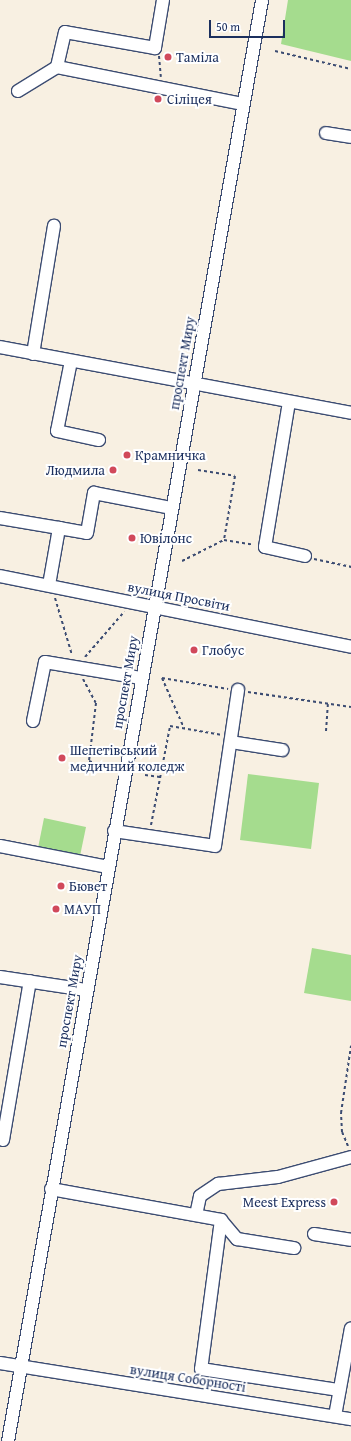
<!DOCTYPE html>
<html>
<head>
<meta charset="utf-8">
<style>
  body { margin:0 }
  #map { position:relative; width:351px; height:1441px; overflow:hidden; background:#f8f0e2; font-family:"Gentium Book Plus",serif }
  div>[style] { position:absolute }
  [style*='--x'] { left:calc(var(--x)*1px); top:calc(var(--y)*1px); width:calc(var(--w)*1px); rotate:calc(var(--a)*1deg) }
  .green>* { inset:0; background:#a5dc8e }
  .path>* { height:2px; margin-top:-1px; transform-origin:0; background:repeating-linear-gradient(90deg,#3c4c72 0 3px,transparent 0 6px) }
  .roads { filter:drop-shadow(1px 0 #3c4c72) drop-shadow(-1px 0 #3c4c72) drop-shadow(0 1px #3c4c72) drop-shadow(0 -1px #3c4c72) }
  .minor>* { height:12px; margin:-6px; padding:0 6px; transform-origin:6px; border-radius:6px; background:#fff }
  .dots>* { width:11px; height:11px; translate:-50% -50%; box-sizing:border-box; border:2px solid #fff; border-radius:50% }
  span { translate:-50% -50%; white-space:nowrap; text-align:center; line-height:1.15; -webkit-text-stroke:4px #fff; paint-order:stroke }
  .poi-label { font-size:14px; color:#1b2f5e }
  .left { translate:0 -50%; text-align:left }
  .right { translate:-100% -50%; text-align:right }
  .street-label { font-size:14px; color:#1b2f5e }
  .scale { position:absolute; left:209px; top:20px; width:76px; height:18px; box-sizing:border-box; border:2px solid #1b2f5e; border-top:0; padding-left:5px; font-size:12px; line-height:14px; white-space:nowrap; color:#1b2f5e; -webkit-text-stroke:3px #fff; paint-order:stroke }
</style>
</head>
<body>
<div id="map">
  <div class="green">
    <i style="clip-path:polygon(288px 0,351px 0,351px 61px,281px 44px)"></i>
    <i style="clip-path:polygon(248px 774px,319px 783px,311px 849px,240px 840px)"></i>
    <i style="clip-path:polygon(44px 818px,86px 827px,80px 856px,38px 848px)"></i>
    <i style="clip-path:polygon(312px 948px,351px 955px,351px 1001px,304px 993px)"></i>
  </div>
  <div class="path">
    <i style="--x:275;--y:51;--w:78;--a:13.3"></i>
    <i style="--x:159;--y:56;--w:21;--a:85"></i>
    <i style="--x:198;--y:470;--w:37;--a:9"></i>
    <i style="--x:235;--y:476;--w:65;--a:99.8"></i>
    <i style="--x:314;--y:559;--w:38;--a:12"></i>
    <i style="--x:182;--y:561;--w:47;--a:-26.6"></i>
    <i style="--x:224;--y:540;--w:30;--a:9"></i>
    <i style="--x:55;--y:598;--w:59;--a:73.4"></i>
    <i style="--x:85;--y:657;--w:60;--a:-49.1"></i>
    <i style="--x:162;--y:678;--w:67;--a:9.5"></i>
    <i style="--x:162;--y:678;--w:55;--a:66.3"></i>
    <i style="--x:83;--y:679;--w:27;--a:62"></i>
    <i style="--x:96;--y:703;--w:58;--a:96.9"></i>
    <i style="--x:89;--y:761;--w:17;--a:21"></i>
    <i style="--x:248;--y:692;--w:104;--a:8.3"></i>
    <i style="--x:326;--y:731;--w:27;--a:-86"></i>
    <i style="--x:145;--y:775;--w:15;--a:8"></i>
    <i style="--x:151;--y:825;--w:101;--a:-79.1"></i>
    <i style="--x:170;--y:726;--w:53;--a:9.8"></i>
    <i style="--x:69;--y:888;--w:15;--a:8"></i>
    <i style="--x:348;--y:1146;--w:15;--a:-113"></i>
    <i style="--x:342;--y:1132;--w:19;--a:-93"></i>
    <i style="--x:341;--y:1113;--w:68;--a:-81.5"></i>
  </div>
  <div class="roads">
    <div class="minor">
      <i style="--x:163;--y:0;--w:49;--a:99.5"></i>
      <i style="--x:155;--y:48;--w:91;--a:-169.9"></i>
      <i style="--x:65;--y:32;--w:36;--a:103"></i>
      <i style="--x:57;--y:67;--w:190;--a:11.3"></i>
      <i style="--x:18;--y:91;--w:46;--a:-31.6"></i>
      <i style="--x:326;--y:133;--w:25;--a:9"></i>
      <i style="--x:0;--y:347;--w:357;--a:10.6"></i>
      <i style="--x:33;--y:354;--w:130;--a:-80.7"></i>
      <i style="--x:71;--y:361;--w:71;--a:101.3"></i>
      <i style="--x:57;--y:431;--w:43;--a:12.1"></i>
      <i style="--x:289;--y:402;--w:147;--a:99.4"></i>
      <i style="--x:265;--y:547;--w:41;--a:12.7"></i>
      <i style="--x:0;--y:518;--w:60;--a:9.6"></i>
      <i style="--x:0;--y:576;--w:358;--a:11.4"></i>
      <i style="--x:49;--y:585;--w:58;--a:-80"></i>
      <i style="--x:59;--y:528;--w:28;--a:10"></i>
      <i style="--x:87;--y:533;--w:41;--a:-80.1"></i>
      <i style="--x:94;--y:493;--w:78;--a:11"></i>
      <i style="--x:33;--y:721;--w:60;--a:-78.5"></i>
      <i style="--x:45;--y:662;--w:97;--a:9.5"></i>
      <i style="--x:231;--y:742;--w:52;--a:8.9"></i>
      <i style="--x:114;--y:831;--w:102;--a:8.4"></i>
      <i style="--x:215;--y:846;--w:158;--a:-81.6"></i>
      <i style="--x:0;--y:846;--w:110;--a:11"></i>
      <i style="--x:0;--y:977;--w:87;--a:8.6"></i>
      <i style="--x:3;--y:1140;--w:161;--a:-80.4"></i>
      <i style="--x:51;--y:1189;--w:173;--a:10.3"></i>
      <i style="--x:221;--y:1220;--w:25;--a:50"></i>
      <i style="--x:237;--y:1239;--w:58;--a:9"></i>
      <i style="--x:196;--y:1215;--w:19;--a:-78"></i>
      <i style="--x:200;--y:1196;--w:22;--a:-34"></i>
      <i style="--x:218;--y:1184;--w:60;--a:-6.7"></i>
      <i style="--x:278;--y:1177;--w:76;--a:-15.3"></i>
      <i style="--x:221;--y:1220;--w:150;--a:97.6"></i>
      <i style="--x:201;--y:1369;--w:140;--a:8.7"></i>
      <i style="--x:314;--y:1234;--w:37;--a:9"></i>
      <i style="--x:0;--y:1363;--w:355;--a:9.1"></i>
      <i style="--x:335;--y:1416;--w:89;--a:-79.7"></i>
      <i style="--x:8;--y:1441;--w:1463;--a:-80"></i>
    </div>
  </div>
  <div class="dots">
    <i style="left:168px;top:57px;background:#d1495b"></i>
    <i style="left:158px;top:99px;background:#d1495b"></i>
    <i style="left:127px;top:455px;background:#d1495b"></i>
    <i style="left:113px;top:470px;background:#d1495b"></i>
    <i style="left:132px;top:538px;background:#d1495b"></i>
    <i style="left:194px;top:650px;background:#d1495b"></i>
    <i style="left:62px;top:758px;background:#d1495b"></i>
    <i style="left:61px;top:886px;background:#d1495b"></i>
    <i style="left:56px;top:909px;background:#d1495b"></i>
    <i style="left:334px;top:1202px;background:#d1495b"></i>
  </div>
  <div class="poi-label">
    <span class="left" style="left:176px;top:57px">Таміла</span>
    <span class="left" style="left:167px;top:99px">Сіліцея</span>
    <span class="left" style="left:135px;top:455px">Крамничка</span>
    <span class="right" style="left:105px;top:470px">Людмила</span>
    <span class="left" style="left:140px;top:538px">Ювілонс</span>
    <span class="left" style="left:202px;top:650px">Глобус</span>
    <span class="left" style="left:70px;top:758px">Шепетівський<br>медичний коледж</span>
    <span class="left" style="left:69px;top:886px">Бювет</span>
    <span class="left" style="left:64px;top:909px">МАУП</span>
    <span class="right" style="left:326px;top:1202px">Meest Express</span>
  </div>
  <div class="street-label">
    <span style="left:182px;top:363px;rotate:-80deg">проспект Миру</span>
    <span style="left:179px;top:596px;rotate:11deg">вулиця Просвіти</span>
    <span style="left:125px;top:682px;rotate:-80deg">проспект Миру</span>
    <span style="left:69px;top:1001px;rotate:-80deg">проспект Миру</span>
    <span style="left:188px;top:1378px;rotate:9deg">вулиця Соборності</span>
  </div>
  <div class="scale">50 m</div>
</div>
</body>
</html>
